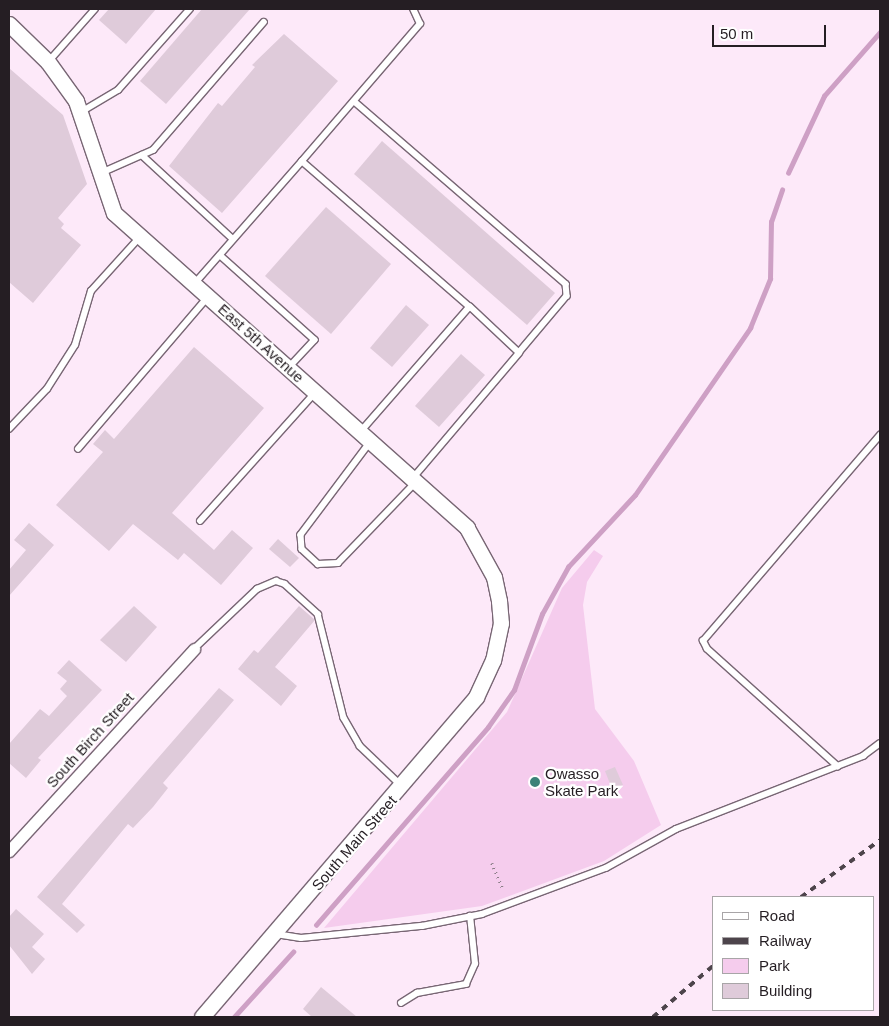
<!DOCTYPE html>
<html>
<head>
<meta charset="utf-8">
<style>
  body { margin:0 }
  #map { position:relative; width:889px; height:1026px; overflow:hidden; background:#fde9f9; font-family:Helvetica,sans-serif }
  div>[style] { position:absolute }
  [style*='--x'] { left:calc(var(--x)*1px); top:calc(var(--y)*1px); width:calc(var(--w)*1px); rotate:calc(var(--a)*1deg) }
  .green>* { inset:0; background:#f5cced }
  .stream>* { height:4.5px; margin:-2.25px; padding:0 2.25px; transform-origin:2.25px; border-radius:2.25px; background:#cea0c5 }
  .building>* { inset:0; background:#dfcbda }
  .path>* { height:2.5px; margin-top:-1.25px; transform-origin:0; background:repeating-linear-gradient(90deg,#8a7d87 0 1px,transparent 0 5px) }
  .roads { filter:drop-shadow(1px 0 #786674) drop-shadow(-1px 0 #786674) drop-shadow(0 1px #786674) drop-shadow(0 -1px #786674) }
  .service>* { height:5.5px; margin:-2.75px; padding:0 2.75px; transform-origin:2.75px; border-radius:2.75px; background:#fff }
  .minor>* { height:11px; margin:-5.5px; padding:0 5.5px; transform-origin:5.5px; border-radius:5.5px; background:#fff }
  .tertiary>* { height:15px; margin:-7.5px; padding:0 7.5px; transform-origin:7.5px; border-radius:7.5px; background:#fff }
  .rail>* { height:4px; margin-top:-2px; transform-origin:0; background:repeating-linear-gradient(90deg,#4d444b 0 6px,transparent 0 12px) }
  .dots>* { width:14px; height:14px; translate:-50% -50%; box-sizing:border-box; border:2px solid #fff; border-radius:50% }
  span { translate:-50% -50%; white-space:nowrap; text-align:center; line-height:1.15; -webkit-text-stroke:4.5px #fff; paint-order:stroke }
  .street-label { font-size:15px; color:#251e23 }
  .poi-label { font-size:15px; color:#251e23 }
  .left { translate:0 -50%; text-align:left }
  .frame { position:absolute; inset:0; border:10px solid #251e23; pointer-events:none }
  .legend { position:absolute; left:712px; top:896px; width:162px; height:115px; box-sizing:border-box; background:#fff; border:1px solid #a8a5a7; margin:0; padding:6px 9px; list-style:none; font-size:15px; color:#251e23 }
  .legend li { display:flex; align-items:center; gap:10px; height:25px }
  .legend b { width:25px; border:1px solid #a8a5a7 }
  .scale { position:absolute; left:712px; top:25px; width:114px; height:22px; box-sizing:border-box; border:2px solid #251e23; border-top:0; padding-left:6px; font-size:15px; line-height:18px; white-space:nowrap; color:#251e23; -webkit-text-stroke:4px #fff; paint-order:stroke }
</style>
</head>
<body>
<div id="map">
  <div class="green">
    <i style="clip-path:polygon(594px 550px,603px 556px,587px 582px,583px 605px,595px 709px,634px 761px,661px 825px,604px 861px,482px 906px,324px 928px,507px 712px,562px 588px)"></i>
  </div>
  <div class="stream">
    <i style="--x:788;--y:173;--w:85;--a:-64.9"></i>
    <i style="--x:824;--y:96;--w:85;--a:-48.8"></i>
    <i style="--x:316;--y:925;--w:262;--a:-49"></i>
    <i style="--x:488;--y:727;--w:45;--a:-54.9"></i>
    <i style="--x:514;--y:690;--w:81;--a:-69.8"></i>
    <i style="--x:542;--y:614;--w:54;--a:-61"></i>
    <i style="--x:568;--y:567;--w:98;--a:-47.1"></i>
    <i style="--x:635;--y:495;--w:203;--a:-55.4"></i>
    <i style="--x:750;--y:328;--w:53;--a:-67.8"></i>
    <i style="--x:770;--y:279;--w:57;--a:-89"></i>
    <i style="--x:771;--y:222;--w:34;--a:-71"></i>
    <i style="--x:234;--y:1017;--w:88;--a:-47.8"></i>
  </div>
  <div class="building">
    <i style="clip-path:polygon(109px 9px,156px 9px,126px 44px,99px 20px)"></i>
    <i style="clip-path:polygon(202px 9px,250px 9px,166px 104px,140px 81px)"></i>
    <i style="clip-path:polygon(284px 34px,338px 81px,222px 213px,169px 166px,218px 103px,222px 106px,255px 67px,252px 65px)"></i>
    <i style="clip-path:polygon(9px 68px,63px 115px,87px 184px,58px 218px,64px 224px,61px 228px,81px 245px,33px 303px,9px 282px)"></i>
    <i style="clip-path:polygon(382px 141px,555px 293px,527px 325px,354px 174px)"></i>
    <i style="clip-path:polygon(326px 207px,391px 264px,331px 334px,265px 276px)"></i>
    <i style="clip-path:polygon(406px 305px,429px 325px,392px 367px,370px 348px)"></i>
    <i style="clip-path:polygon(194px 347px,264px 408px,172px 513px,214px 550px,232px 530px,253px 548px,221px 585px,184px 553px,178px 560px,133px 524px,109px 551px,56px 505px,103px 452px,93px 444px,105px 430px,114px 439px)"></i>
    <i style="clip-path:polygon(461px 354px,485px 375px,439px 427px,415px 406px)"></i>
    <i style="clip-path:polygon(29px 523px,54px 545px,9px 596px,9px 570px,26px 550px,14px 540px)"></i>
    <i style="clip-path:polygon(278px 539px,299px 558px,290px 567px,269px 549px)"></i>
    <i style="clip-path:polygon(134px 606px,157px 627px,126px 662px,100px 640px)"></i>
    <i style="clip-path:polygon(299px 606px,315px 620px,275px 667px,297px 686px,281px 706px,238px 669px,254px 650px,258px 653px)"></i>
    <i style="clip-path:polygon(69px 660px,102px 690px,38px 758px,41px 760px,26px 778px,9px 763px,9px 744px,40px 709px,49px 716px,67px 696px,60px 689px,67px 681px,57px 673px)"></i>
    <i style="clip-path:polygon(219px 688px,234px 700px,163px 783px,168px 788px,153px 807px,133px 828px,128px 824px,62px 904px,85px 925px,77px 933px,37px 897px)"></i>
    <i style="clip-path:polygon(615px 767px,623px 785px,612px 789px,605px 771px)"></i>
    <i style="clip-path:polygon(16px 909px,44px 934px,32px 947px,45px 959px,32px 974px,9px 945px,9px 917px)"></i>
    <i style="clip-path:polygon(321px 987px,357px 1017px,312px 1017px,303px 1009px)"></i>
  </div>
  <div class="path">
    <i style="--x:492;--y:863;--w:28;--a:67"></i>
  </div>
  <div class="roads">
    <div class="service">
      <i style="--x:49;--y:61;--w:69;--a:-48.5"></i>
      <i style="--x:354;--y:101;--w:280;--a:40.8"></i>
      <i style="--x:566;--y:284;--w:12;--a:85"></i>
      <i style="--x:567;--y:296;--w:75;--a:130.1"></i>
      <i style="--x:81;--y:112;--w:43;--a:-30.7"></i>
      <i style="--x:118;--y:90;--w:108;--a:-48.4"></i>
      <i style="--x:142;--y:155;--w:124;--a:42.7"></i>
      <i style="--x:302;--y:161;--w:181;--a:-49.3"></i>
      <i style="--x:420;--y:24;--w:17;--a:-115"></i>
      <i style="--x:101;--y:173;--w:57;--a:-23.9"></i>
      <i style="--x:153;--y:150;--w:169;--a:-49.1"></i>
      <i style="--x:220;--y:255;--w:127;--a:41.8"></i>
      <i style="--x:315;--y:340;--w:38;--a:133"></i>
      <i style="--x:195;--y:283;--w:162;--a:-48.7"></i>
      <i style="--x:302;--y:161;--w:223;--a:41"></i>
      <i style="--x:470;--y:307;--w:166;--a:131.1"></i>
      <i style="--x:9;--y:429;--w:55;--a:-46.5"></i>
      <i style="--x:47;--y:389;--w:52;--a:-57.5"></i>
      <i style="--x:75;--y:345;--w:56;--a:-73.5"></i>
      <i style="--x:91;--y:291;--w:72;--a:-47.8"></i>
      <i style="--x:370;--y:443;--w:115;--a:126.9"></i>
      <i style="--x:301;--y:535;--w:14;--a:86"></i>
      <i style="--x:302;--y:549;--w:22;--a:43"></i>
      <i style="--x:318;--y:564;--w:20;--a:-3"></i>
      <i style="--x:338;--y:563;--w:111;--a:-46.1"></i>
      <i style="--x:78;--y:449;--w:199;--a:-49.5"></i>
      <i style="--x:413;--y:478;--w:164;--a:-49.7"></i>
      <i style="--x:519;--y:353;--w:67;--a:-136.8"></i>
      <i style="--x:200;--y:521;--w:171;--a:-48.1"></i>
      <i style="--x:194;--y:649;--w:87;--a:-43.6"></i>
      <i style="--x:257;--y:589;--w:21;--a:-23"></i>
      <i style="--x:276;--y:581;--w:9;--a:18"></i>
      <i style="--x:285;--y:584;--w:45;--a:42.3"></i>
      <i style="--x:318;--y:614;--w:107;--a:76"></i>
      <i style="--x:344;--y:718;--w:32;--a:60"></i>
      <i style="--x:360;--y:746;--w:57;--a:43.6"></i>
      <i style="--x:838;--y:767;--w:176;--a:-138"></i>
      <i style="--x:707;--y:649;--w:9;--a:-117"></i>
      <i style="--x:703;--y:641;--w:272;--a:-49.3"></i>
      <i style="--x:276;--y:934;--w:25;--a:9"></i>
      <i style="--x:301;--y:938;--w:122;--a:-5.7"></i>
      <i style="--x:422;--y:926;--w:61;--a:-11.3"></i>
      <i style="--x:482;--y:914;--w:132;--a:-20.4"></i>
      <i style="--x:606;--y:868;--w:80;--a:-29.1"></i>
      <i style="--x:676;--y:829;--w:201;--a:-21.3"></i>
      <i style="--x:863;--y:756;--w:21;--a:-37"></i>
      <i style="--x:401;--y:1003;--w:19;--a:-32"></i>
      <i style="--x:417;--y:993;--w:50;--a:-10.4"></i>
      <i style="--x:466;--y:984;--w:22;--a:-66"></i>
      <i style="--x:475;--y:964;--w:48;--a:-95.9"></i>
    </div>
    <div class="minor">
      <i style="--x:9;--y:851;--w:274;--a:-47.5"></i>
    </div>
    <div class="tertiary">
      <i style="--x:9;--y:24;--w:54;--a:44.3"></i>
      <i style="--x:48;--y:62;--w:48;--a:54.3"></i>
      <i style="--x:76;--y:101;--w:118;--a:71.3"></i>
      <i style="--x:114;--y:213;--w:473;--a:41.7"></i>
      <i style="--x:467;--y:528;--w:56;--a:61.1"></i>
      <i style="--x:494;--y:577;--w:25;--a:78"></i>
      <i style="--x:499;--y:601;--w:22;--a:85"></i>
      <i style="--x:501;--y:623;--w:38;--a:102"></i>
      <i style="--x:493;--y:660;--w:41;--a:114.7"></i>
      <i style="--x:476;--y:697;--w:421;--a:130.6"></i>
    </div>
  </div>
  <div class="rail">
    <i style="--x:801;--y:897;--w:97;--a:-35.8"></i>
    <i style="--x:653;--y:1017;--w:79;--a:-40.4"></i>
  </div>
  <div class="dots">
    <i style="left:535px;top:782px;background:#3c8278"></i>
  </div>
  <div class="street-label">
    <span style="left:261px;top:343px;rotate:42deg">East 5th Avenue</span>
    <span style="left:90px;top:740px;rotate:-48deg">South Birch Street</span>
    <span style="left:354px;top:843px;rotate:-49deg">South Main Street</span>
  </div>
  <div class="poi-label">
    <span class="left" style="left:545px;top:782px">Owasso<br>Skate Park</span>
  </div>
  <div class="frame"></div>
  <ul class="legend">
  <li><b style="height:6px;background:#fff"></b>Road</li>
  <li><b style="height:6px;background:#4d444b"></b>Railway</li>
  <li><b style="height:14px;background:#f5cced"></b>Park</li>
  <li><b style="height:14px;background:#dfcbda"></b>Building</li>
  </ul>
  <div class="scale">50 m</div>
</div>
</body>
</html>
